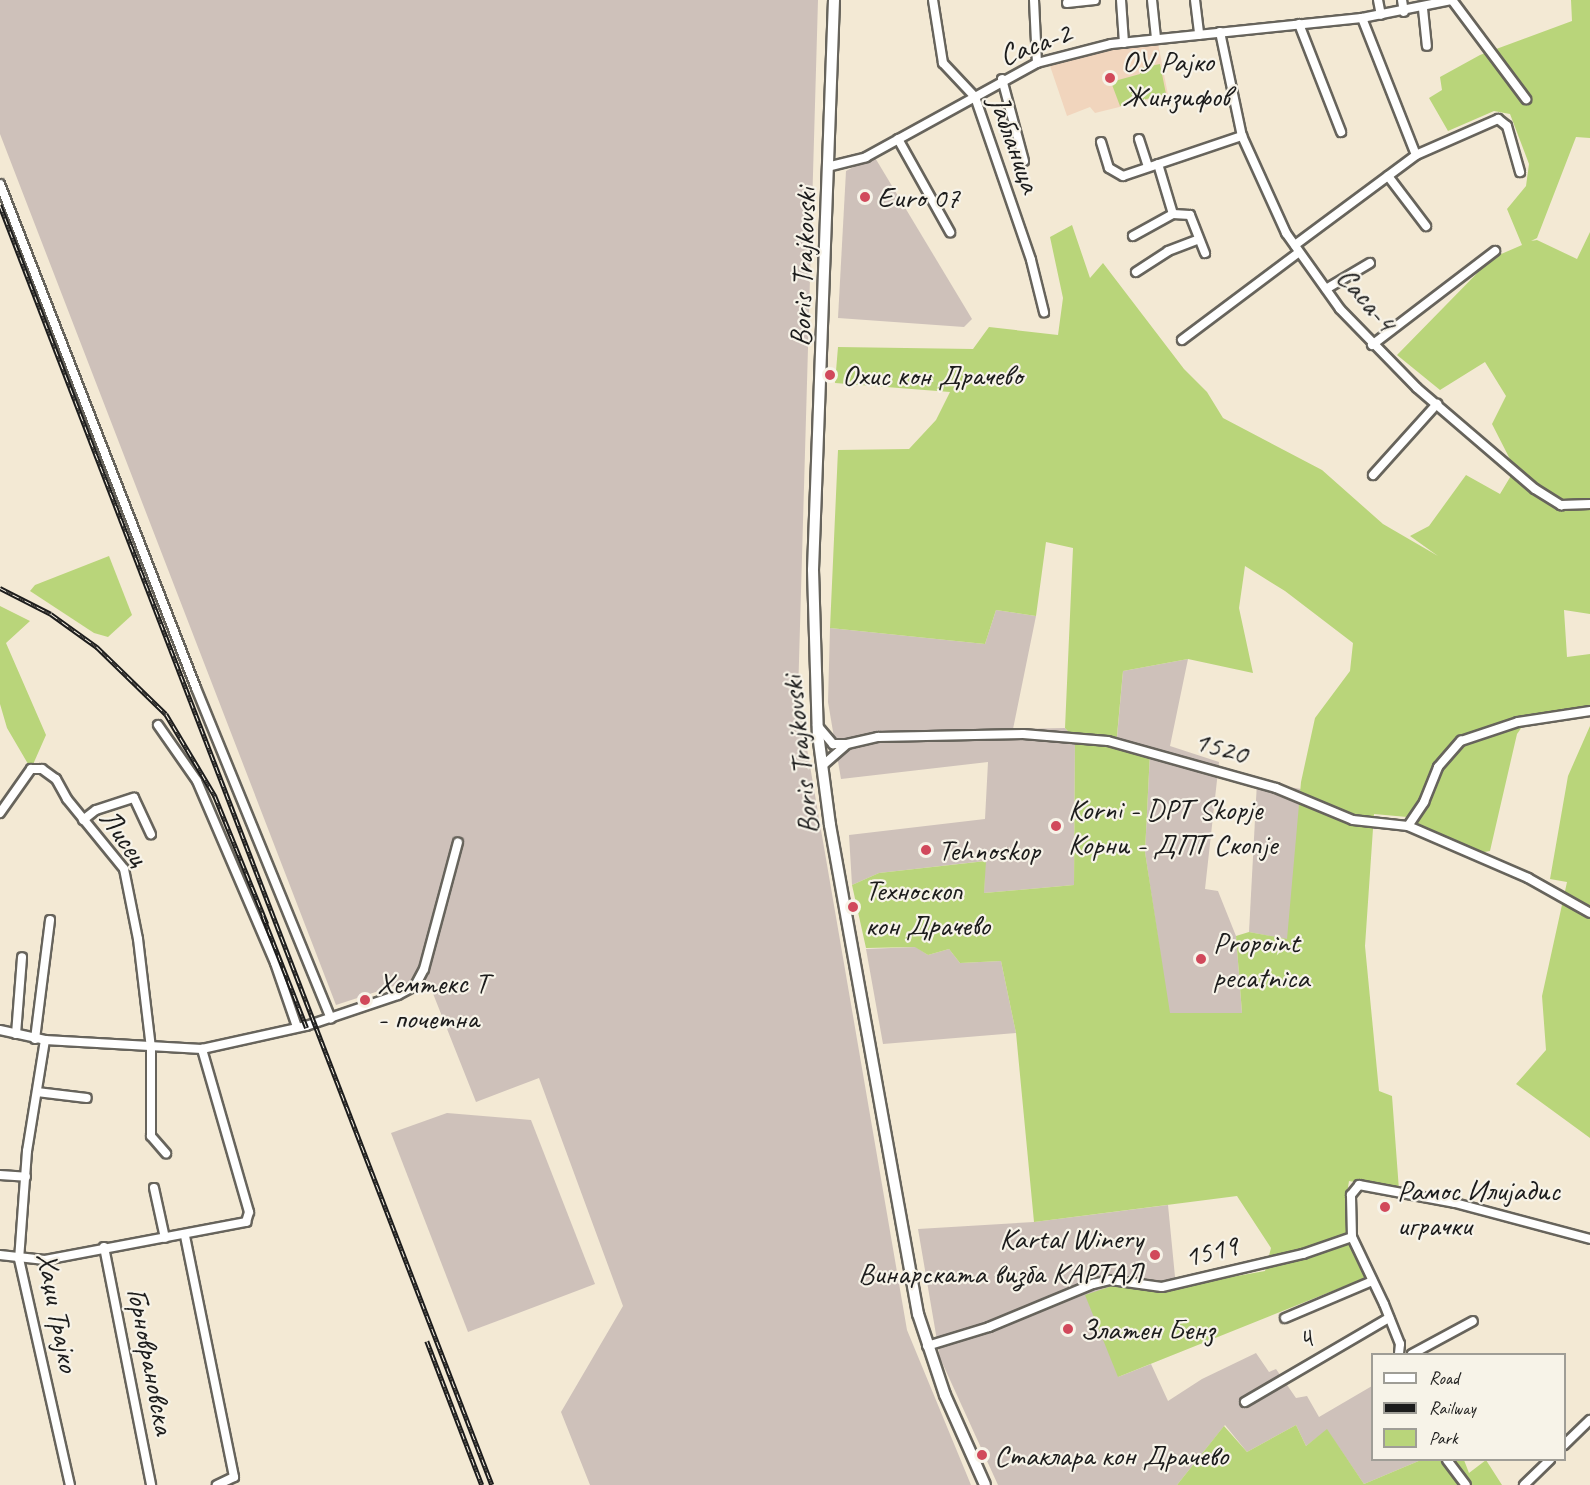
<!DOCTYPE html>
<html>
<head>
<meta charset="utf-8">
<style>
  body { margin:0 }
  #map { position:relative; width:1590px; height:1485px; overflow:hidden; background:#f3e9d4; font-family:Caveat,sans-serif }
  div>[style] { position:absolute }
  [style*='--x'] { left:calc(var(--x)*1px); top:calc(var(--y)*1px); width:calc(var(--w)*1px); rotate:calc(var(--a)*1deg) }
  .built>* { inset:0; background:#f1d5bd }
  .industrial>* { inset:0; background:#cec1ba }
  .green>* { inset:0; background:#b9d57a }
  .roads { filter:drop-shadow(2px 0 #67645c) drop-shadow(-2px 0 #67645c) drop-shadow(0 2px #67645c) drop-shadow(0 -2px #67645c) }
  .minor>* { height:8px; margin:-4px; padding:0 4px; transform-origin:4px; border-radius:4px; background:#fff }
  .major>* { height:10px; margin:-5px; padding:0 5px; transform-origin:5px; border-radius:5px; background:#fff }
  .rail>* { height:4.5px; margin-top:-2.25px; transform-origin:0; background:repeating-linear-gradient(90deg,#f7f3e8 0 7px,#1c1c1c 0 14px); box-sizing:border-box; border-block:2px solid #1c1c1c }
  .dots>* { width:16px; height:16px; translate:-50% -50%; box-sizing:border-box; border:3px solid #f7f3e8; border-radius:50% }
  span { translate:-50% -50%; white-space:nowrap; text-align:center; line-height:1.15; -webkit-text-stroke:4.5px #f7f3e8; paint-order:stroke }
  .street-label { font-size:30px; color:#1c1c1c }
  .poi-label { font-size:30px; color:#1c1c1c }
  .left { translate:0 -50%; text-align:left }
  .right { translate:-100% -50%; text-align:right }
  .legend { position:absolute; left:1371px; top:1353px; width:195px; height:108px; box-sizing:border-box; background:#f7f3e8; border:2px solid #9f9d96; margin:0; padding:8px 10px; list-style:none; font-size:18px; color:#1c1c1c }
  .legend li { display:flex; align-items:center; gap:12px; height:30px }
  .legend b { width:30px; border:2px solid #9f9d96 }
</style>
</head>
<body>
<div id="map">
  <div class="built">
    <i style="clip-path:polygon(1157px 38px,1168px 95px,1095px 113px,1090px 107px,1067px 116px,1048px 60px)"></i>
  </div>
  <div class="industrial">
    <i style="clip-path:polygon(0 0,818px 0,798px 696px,907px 1330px,971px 1485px,590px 1485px,561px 1412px,623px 1306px,539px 1078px,476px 1102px,428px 981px,400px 984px,336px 1005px,0 134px)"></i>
    <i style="clip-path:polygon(874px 156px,972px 319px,964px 327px,838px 318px,846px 171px)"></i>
    <i style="clip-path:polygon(996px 610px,1036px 616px,1013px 729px,1065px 728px,1075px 739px,1074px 885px,984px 893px,985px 861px,879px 873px,852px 885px,849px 835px,985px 819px,988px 762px,841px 779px,828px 702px,830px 628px,985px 644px)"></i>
    <i style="clip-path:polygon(1188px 659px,1170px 746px,1219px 762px,1205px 889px,1218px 891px,1236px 936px,1242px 1013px,1169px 1013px,1145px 852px,1150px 753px,1116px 748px,1123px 671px)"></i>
    <i style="clip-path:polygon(1257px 782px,1301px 789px,1289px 940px,1249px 932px)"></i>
    <i style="clip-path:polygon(916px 947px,928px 955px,949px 949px,960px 963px,1001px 961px,1016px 1033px,883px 1044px,866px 949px)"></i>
    <i style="clip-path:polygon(447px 1113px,531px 1120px,595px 1284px,468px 1332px,391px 1133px)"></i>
    <i style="clip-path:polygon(1168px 1205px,1176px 1287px,1118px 1377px,1151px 1364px,1168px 1401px,1202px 1379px,1256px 1353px,1269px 1372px,1276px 1369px,1296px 1398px,1307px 1396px,1319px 1417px,1372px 1386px,1372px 1460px,1421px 1460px,1364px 1484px,1327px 1430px,1306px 1446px,1296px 1425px,1247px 1452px,1225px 1425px,1177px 1485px,998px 1485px,940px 1358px,918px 1229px,1034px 1222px)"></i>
  </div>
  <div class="green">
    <i style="clip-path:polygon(evenodd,1571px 0,1590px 0,1590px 138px,1576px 137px,1537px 238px,1531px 241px,1537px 240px,1577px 259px,1590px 232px,1590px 614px,1564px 610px,1567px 657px,1590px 654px,1590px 706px,1531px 714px,1517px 734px,1490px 851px,1473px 854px,1414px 829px,1407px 817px,1374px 814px,1365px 946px,1379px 1091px,1392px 1096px,1399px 1190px,1349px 1181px,1346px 1200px,1365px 1278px,1118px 1377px,1085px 1295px,1115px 1285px,1176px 1287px,1265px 1271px,1271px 1248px,1237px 1196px,1034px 1222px,1016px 1033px,1001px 961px,960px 963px,949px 949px,928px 955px,915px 947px,866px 948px,852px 885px,879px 873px,986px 861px,984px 893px,1074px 885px,1075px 739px,1065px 728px,1073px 548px,1046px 542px,1036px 616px,996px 610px,985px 644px,830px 628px,838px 450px,909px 449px,936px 420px,950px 392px,835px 383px,838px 347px,973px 349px,989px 327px,1058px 335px,1063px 298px,1050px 237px,1072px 225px,1090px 278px,1103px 263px,1184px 369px,1207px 392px,1223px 418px,1322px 470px,1383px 524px,1438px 556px,1410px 536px,1429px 526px,1466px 475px,1500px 494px,1515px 469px,1492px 424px,1506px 396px,1485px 362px,1440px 390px,1397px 355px,1492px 258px,1522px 245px,1507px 209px,1526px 186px,1529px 164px,1510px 114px,1494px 111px,1448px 131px,1429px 98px,1442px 90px,1440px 77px,1480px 55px,1572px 21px,1571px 0,1245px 566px,1285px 591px,1353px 643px,1350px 671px,1315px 718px,1301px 782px,1287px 939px,1249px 932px,1236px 936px,1242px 1013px,1170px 1013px,1145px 852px,1150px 752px,1116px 746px,1123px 671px,1188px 659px,1253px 673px,1239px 608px,1245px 566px)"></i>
    <i style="clip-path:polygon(1160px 64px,1166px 94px,1120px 106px,1111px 82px,1140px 74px,1140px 68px)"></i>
    <i style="clip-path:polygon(109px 556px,132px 615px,108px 637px,94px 633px,30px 591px,35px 585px)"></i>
    <i style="clip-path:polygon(0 606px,30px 621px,6px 643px,46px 735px,31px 769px,7px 728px,0 704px)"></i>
    <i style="clip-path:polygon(1590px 726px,1590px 1138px,1516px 1084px,1546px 1050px,1542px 996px,1567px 882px,1550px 879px,1568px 776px)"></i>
    <i style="clip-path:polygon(1296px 1425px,1306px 1446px,1327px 1429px,1364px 1484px,1421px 1460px,1464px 1460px,1469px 1473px,1486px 1460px,1502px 1485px,1177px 1485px,1224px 1426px,1247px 1452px)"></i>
  </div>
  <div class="roads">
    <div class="minor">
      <i style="--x:933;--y:0;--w:64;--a:81"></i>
      <i style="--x:943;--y:63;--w:47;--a:46.7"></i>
      <i style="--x:975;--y:97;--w:172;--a:71"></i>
      <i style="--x:1031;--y:260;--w:54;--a:76"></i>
      <i style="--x:1034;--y:0;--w:63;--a:87.3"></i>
      <i style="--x:1121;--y:0;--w:43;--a:86"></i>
      <i style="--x:1152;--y:0;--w:39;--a:84"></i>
      <i style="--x:1195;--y:0;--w:35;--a:83"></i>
      <i style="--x:1378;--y:0;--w:15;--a:79"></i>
      <i style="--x:1402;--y:0;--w:12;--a:81"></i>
      <i style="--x:1452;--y:0;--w:124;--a:53.2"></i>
      <i style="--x:1067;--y:3;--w:28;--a:-6"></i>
      <i style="--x:1423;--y:9;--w:37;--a:84"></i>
      <i style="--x:1362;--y:18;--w:147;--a:68.5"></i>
      <i style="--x:1416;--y:155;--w:90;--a:-23.7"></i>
      <i style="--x:1498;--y:119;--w:11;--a:38"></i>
      <i style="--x:1507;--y:126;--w:48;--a:74.2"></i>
      <i style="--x:1299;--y:24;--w:116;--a:68.7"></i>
      <i style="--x:1220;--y:32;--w:106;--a:78.1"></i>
      <i style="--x:1242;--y:136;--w:107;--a:65.6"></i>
      <i style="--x:1286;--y:233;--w:93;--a:54.6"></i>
      <i style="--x:1340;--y:309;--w:110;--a:45.7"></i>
      <i style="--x:1417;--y:388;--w:155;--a:40.6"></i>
      <i style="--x:1535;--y:489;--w:31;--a:32"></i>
      <i style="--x:1561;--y:505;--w:29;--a:-2"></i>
      <i style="--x:1002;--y:79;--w:85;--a:75"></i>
      <i style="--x:898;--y:139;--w:107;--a:60.8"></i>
      <i style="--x:1139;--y:139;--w:29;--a:72"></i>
      <i style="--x:1101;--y:142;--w:27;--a:73"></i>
      <i style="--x:1109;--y:168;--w:16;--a:30"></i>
      <i style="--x:1123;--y:176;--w:126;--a:-18.6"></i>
      <i style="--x:1158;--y:164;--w:52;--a:73.3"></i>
      <i style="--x:1173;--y:214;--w:17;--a:3"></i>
      <i style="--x:1190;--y:215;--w:41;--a:68.5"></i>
      <i style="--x:831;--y:166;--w:36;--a:-14"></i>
      <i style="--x:866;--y:157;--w:195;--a:-28.8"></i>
      <i style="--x:1037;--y:63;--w:76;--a:-14.4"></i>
      <i style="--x:1111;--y:44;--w:252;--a:-5.9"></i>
      <i style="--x:1362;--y:18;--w:92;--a:-11.3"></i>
      <i style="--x:1388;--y:176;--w:63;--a:52.8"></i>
      <i style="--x:0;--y:184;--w:541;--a:68.75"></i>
      <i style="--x:196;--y:688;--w:357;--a:67.8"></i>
      <i style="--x:1133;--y:236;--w:46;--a:-28.8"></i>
      <i style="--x:1295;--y:245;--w:151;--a:-36.6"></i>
      <i style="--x:1136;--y:272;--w:38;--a:-33"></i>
      <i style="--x:1168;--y:251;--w:33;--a:-21"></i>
      <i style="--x:1326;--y:289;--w:51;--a:-30.6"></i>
      <i style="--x:1182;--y:340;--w:146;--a:-36.9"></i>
      <i style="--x:1372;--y:345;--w:155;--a:-37.4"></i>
      <i style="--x:1373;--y:475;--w:96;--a:-48"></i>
      <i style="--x:158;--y:725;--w:68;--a:55.1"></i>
      <i style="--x:197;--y:781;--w:198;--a:66.8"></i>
      <i style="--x:275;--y:963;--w:68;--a:71"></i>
      <i style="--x:817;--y:725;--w:25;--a:50"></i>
      <i style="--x:833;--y:744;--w:13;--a:0"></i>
      <i style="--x:822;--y:766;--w:33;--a:-41"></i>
      <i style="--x:847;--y:744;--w:32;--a:-13"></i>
      <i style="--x:878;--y:737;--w:145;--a:-1.2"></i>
      <i style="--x:1023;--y:734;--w:85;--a:4.7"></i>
      <i style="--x:1108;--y:741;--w:174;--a:15.6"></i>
      <i style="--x:1276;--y:788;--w:83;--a:22.6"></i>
      <i style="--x:1353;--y:820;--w:55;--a:6.2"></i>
      <i style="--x:1408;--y:826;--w:131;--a:23.4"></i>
      <i style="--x:1528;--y:878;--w:71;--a:29.4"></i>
      <i style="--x:0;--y:813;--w:54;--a:-54.8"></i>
      <i style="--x:31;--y:769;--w:11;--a:0"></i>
      <i style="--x:42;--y:769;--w:17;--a:36"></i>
      <i style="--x:56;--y:779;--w:23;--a:61"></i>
      <i style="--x:67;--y:799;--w:90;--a:50.8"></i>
      <i style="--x:124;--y:869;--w:71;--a:78.7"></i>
      <i style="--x:138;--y:939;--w:110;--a:83.2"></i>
      <i style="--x:151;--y:1048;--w:88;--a:90"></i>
      <i style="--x:151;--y:1136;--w:23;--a:49"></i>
      <i style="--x:83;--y:820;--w:16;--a:-38"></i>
      <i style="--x:96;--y:810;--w:40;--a:-18"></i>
      <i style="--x:134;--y:798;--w:40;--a:65"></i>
      <i style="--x:1408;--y:826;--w:29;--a:-56"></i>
      <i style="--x:1424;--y:802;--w:38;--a:-68"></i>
      <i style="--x:1438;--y:767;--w:35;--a:-49"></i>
      <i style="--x:1461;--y:741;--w:60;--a:-18.4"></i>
      <i style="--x:1518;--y:722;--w:73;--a:-8.7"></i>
      <i style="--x:0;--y:1030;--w:46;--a:12.5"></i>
      <i style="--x:45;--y:1040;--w:157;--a:3.3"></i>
      <i style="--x:202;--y:1049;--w:107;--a:-12.5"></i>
      <i style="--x:306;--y:1026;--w:97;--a:-18.6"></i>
      <i style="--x:398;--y:995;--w:19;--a:-28"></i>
      <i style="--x:415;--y:986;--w:19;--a:-62"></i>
      <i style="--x:424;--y:969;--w:131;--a:-75"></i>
      <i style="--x:16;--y:1034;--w:77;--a:-85.5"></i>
      <i style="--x:35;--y:1039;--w:120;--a:-82.8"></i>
      <i style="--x:45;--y:1040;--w:112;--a:99.2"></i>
      <i style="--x:27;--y:1151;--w:108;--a:94.2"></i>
      <i style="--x:19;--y:1259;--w:232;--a:77.3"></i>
      <i style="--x:37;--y:1092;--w:50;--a:6.8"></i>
      <i style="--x:0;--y:1175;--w:26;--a:4"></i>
      <i style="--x:154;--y:1188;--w:51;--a:77.6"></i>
      <i style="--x:185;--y:1236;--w:246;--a:78.5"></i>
      <i style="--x:234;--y:1477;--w:19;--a:155"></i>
      <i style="--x:1352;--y:1237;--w:42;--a:-91.4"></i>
      <i style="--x:1351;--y:1195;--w:13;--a:-51"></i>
      <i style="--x:1359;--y:1185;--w:98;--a:10.6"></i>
      <i style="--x:1455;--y:1203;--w:140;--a:14.9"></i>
      <i style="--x:104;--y:1247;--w:243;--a:78.8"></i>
      <i style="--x:0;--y:1255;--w:45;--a:6.3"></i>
      <i style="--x:45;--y:1260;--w:205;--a:-10.7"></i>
      <i style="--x:246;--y:1222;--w:10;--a:-73"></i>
      <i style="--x:249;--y:1212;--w:170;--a:-106.1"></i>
      <i style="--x:1285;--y:1318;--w:95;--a:-23"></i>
      <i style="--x:927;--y:1346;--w:65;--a:-17"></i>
      <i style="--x:989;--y:1327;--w:113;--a:-22.5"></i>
      <i style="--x:1093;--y:1284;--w:18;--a:-13"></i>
      <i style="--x:1111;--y:1280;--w:51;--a:7.8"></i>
      <i style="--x:1162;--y:1287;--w:145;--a:-13.2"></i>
      <i style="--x:1303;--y:1254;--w:52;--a:-19.1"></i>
      <i style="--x:1352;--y:1237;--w:74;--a:64.5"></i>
      <i style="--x:1384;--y:1304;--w:43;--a:68.2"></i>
      <i style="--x:1400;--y:1344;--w:10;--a:96"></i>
      <i style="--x:1412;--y:1354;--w:69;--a:-28.4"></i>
      <i style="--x:1245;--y:1402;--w:167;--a:-30.3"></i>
      <i style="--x:1564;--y:1445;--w:36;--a:-44"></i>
      <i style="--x:1447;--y:1460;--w:31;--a:53"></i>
      <i style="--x:1524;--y:1485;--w:36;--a:-44"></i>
    </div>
    <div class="major">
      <i style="--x:834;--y:0;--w:570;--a:92.11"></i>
      <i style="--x:813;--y:570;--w:164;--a:88.3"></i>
      <i style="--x:818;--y:734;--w:92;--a:82.5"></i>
      <i style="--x:830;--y:825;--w:497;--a:79.8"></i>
      <i style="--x:918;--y:1314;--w:85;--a:71.6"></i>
      <i style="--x:945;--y:1395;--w:98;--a:66"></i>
    </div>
  </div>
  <div class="rail">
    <i style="--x:0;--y:205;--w:1371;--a:68.97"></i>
    <i style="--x:0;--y:588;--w:57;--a:27"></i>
    <i style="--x:51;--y:614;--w:57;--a:35.7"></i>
    <i style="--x:97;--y:647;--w:96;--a:44.2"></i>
    <i style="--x:166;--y:714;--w:96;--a:59.1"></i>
    <i style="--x:215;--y:796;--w:138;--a:67.9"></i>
    <i style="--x:263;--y:916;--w:120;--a:68.6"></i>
    <i style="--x:427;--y:1341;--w:154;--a:69.1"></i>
  </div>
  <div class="dots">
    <i style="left:1110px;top:78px;background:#d1495b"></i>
    <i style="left:865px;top:197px;background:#d1495b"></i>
    <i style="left:830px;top:375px;background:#d1495b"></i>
    <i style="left:1056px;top:826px;background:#d1495b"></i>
    <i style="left:926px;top:850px;background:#d1495b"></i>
    <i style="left:853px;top:907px;background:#d1495b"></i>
    <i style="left:1201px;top:959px;background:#d1495b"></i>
    <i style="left:365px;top:1000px;background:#d1495b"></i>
    <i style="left:1385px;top:1207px;background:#d1495b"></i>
    <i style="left:1155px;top:1255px;background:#d1495b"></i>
    <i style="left:1068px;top:1329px;background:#d1495b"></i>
    <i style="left:982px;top:1455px;background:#d1495b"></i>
  </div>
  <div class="street-label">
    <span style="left:1035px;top:44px;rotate:-20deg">Саса-2</span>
    <span style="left:1015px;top:144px;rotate:70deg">Јабланица</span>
    <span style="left:803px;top:267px;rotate:-88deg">Boris Trajkovski</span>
    <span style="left:1367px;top:299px;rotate:50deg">Саса-4</span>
    <span style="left:1221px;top:747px;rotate:16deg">1520</span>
    <span style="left:800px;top:755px;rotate:-96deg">Boris Trajkovski</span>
    <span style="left:124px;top:837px;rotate:55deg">Лисец</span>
    <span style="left:1211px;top:1251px;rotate:-14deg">1519</span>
    <span style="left:58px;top:1312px;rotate:79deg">Хаџи Трајко</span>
    <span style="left:1305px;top:1339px;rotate:-30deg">4</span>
    <span style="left:151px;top:1361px;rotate:79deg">Горноврановска</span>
  </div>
  <div class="poi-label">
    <span class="left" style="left:1122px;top:78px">ОУ Рајко<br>Жинзифов</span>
    <span class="left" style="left:877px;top:197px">Euro 07</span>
    <span class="left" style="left:842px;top:375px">Охис кон Драчево</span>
    <span class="left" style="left:1068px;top:826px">Korni - DPT Skopje<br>Корни - ДПТ Скопје</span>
    <span class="left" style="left:938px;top:850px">Tehnoskop</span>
    <span class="left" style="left:865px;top:907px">Техноскоп<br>кон Драчево</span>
    <span class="left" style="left:1213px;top:959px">Propoint<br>pecatnica</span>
    <span class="left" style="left:377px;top:1000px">Хемтекс Т<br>- почетна</span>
    <span class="left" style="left:1397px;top:1207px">Рамос Илијадис<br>играчки</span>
    <span class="right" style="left:1143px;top:1255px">Kartal Winery<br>Винарската визба КАРТАЛ</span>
    <span class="left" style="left:1080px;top:1329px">Златен Бенз</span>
    <span class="left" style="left:994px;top:1455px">Стаклара кон Драчево</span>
  </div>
  <ul class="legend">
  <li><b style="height:8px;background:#fff"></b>Road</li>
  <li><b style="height:8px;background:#1c1c1c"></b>Railway</li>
  <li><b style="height:16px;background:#b9d57a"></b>Park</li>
  </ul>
</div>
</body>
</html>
